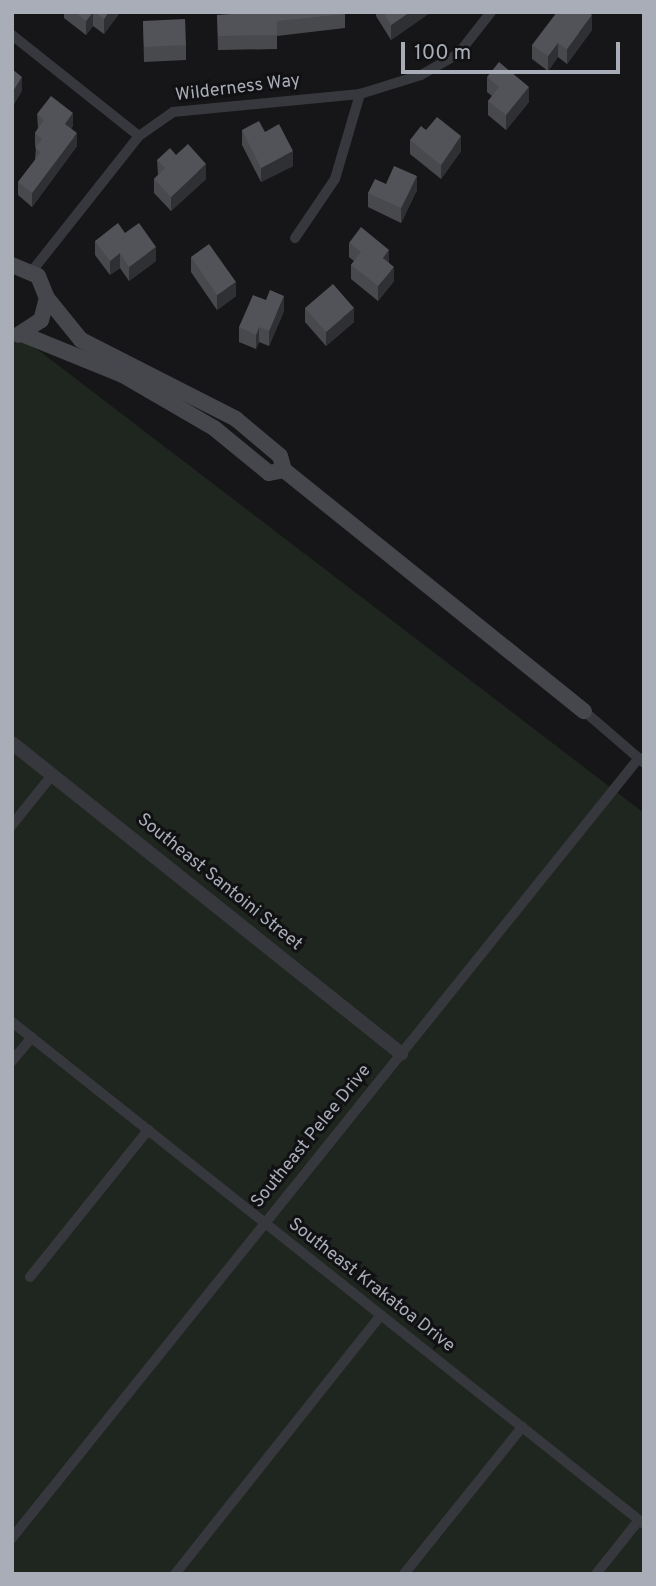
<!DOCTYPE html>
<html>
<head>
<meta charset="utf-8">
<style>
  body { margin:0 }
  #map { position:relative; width:656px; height:1586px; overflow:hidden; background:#161618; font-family:Overpass,sans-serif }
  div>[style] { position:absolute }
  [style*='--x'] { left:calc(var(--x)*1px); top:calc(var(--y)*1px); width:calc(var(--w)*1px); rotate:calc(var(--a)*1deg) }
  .green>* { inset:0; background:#1e261f }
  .minor>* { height:10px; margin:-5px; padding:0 5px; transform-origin:5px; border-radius:5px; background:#37383d }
  .tertiary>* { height:14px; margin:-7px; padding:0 7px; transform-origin:7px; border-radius:7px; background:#37383d }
  .secondary>* { height:16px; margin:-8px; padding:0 8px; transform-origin:8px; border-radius:8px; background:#45474d }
  .wall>* { inset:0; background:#47494d }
  .shaded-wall>* { inset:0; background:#2f3033 }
  .building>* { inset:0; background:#525359 }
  span { translate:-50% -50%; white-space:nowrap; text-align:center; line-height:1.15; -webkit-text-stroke:6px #111113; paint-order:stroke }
  .street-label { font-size:18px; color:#a8adb8 }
  .frame { position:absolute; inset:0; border:14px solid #a8adb8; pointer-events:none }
  .scale { position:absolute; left:401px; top:42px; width:219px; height:32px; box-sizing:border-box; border:4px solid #a8adb8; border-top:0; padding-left:9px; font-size:21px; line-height:24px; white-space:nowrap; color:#a8adb8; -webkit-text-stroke:5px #111113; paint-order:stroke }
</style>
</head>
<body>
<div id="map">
  <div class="green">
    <i style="clip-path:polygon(12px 330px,644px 813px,644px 1574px,12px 1574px)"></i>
  </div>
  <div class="minor">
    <i style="--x:12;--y:35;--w:162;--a:38.5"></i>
    <i style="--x:295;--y:238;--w:71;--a:-55.9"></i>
    <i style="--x:335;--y:179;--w:89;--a:-73.6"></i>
    <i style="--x:32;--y:271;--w:172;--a:-51.6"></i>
    <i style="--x:139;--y:136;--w:42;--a:-35.2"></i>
    <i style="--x:173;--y:112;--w:188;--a:-5.5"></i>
    <i style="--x:360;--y:94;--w:64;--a:-17.3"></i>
    <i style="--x:421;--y:75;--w:43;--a:-29.6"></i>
    <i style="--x:458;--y:54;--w:53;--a:-51.8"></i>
    <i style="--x:584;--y:711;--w:78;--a:40.8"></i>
    <i style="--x:12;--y:825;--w:64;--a:-51.3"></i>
    <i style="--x:12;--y:1022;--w:807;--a:38.46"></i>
    <i style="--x:12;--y:1061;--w:31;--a:-50"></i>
    <i style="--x:30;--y:1277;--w:189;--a:-51.2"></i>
    <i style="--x:12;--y:1538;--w:1001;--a:-51.21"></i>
    <i style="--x:175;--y:1574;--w:331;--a:-51.5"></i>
    <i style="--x:404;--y:1574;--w:189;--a:-51.2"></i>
    <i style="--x:596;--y:1574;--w:69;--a:-51.5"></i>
  </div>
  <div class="tertiary">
    <i style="--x:12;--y:743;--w:498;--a:38.6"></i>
  </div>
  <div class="secondary">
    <i style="--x:12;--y:265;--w:28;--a:23"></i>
    <i style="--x:38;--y:276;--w:24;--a:68"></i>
    <i style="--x:47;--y:298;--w:23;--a:105"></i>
    <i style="--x:41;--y:320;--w:27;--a:147"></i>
    <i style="--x:47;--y:298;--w:54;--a:51"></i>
    <i style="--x:81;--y:340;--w:174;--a:27"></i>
    <i style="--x:236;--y:419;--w:57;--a:40.1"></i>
    <i style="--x:280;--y:456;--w:15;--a:74"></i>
    <i style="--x:22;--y:334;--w:109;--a:22.1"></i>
    <i style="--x:123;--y:375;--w:105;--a:30.2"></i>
    <i style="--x:214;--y:428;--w:71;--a:39.3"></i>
    <i style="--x:269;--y:473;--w:15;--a:-11"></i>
    <i style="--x:284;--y:470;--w:385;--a:38.8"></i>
  </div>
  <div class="wall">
    <i style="clip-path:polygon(64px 12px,118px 12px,118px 15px,104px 34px,93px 26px,86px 35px,64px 18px)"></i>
    <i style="clip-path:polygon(345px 12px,345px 28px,277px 36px,277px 49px,218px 50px,217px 15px)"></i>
    <i style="clip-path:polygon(376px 12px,431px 12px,391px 40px,376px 16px)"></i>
    <i style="clip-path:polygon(143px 21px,186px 45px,186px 60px,144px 62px)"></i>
    <i style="clip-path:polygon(592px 30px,567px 64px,558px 57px,548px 71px,532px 59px,532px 45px)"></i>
    <i style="clip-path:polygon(487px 77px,529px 102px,506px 130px,488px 115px,488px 101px,492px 96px,487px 92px)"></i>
    <i style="clip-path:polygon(37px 114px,73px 126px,71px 129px,77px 146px,32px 207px,18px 195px,18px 182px,35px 160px,36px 147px,35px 146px,35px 133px,38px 128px)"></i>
    <i style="clip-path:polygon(242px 130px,265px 132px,293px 166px,261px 182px,242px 145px)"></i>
    <i style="clip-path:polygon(426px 130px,461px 151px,441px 179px,410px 154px,410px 140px)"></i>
    <i style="clip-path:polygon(176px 155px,206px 179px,171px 211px,154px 193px,154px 179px,158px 175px,157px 160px)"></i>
    <i style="clip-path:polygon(386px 184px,417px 190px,401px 223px,368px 207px,368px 193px)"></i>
    <i style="clip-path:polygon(125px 233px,156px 261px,129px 281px,120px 268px,110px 275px,95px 255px,95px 241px)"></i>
    <i style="clip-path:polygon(349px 243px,389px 264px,394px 281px,378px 301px,351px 279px,351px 265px,354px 261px,349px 257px)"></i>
    <i style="clip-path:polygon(191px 257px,236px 296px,217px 310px,191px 272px)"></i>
    <i style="clip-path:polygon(305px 308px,354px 322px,326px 346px,305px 322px)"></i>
    <i style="clip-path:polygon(284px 311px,269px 346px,259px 342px,256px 349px,239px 342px,239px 327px)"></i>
  </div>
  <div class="shaded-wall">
    <i style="clip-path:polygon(93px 12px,93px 26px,86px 35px,86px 21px)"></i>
    <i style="clip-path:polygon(109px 12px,118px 12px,118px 15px,104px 34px,104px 19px)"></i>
    <i style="clip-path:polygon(410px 12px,431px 12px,391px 40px,391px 25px)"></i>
    <i style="clip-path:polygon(592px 15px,592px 30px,567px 64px,567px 49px)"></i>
    <i style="clip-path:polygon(558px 43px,558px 57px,548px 71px,548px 56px)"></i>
    <i style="clip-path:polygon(22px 77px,22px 91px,12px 108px,12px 93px)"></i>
    <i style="clip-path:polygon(529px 87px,529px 102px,506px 130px,506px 115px)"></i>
    <i style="clip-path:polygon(73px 113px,73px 126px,65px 137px,65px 124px)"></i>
    <i style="clip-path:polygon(77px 133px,77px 146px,32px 207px,32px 193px)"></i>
    <i style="clip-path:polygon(461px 136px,461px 151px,441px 179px,441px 165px)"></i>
    <i style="clip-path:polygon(293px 151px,293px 166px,261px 182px,261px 168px)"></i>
    <i style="clip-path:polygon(206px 164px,206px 179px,171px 211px,171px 197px)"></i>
    <i style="clip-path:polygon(417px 176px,417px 190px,401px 223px,401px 208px)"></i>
    <i style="clip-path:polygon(156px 247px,156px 261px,129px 281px,129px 267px)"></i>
    <i style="clip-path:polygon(389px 250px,389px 264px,383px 258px)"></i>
    <i style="clip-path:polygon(120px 253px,120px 268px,110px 275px,110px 261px)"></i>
    <i style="clip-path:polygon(394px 267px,394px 281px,378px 301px,378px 286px)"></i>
    <i style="clip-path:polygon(236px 282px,236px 296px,217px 310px,217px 295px)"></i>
    <i style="clip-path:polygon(284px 296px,284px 311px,269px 346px,269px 331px)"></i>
    <i style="clip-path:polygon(354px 308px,354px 322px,326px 346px,326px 332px)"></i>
    <i style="clip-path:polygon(259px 327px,259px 342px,256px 349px,256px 335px)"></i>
  </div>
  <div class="building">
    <i style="clip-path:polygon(75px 12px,93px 12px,86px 21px)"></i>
    <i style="clip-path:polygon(95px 12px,109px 12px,104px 19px)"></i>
    <i style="clip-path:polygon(232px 12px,345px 12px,345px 14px,277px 21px,277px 35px,218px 36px,217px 15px,232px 14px)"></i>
    <i style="clip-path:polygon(383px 12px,410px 12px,391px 25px)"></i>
    <i style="clip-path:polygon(557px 12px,588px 12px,592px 15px,567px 49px,558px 43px,548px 56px,532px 45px)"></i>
    <i style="clip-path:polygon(185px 19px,186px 45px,144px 47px,143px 21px)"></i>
    <i style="clip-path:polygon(499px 62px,529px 87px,506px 115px,488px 101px,499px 87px,487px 77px)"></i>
    <i style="clip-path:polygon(12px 69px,22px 77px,12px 93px)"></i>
    <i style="clip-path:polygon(51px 96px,73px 113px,65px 124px,77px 133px,32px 193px,18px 182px,41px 152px,35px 148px,42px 139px,35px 133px,44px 120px,37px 114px)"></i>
    <i style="clip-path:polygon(437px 117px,461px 136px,441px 165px,410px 140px,421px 126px,426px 130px)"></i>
    <i style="clip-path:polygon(259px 121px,265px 132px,279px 124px,293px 151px,261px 168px,242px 130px)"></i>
    <i style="clip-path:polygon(188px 144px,206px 164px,171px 197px,154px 179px,165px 168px,157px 160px,170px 148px,176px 155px)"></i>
    <i style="clip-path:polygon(394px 166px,417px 176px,401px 208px,368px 193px,375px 179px,386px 184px)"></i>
    <i style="clip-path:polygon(118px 223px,125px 233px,139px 223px,156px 247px,129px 267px,120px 253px,110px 261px,95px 241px)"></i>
    <i style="clip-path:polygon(361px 227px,389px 250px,383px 258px,394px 267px,378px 286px,351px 265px,361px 252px,349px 243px)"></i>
    <i style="clip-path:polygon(209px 244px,236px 282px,217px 295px,191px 257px)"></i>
    <i style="clip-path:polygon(333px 284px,354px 308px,326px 332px,305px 308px)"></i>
    <i style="clip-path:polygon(270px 290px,284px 296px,269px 331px,259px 327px,256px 335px,239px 327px,253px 295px,266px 300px)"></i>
  </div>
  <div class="street-label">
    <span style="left:238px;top:89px;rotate:-7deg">Wilderness Way</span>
    <span style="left:219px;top:883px;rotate:39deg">Southeast Santoini Street</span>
    <span style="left:312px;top:1137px;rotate:-51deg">Southeast Pelee Drive</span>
    <span style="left:371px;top:1286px;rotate:38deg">Southeast Krakatoa Drive</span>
  </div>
  <div class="frame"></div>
  <div class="scale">100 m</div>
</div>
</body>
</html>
